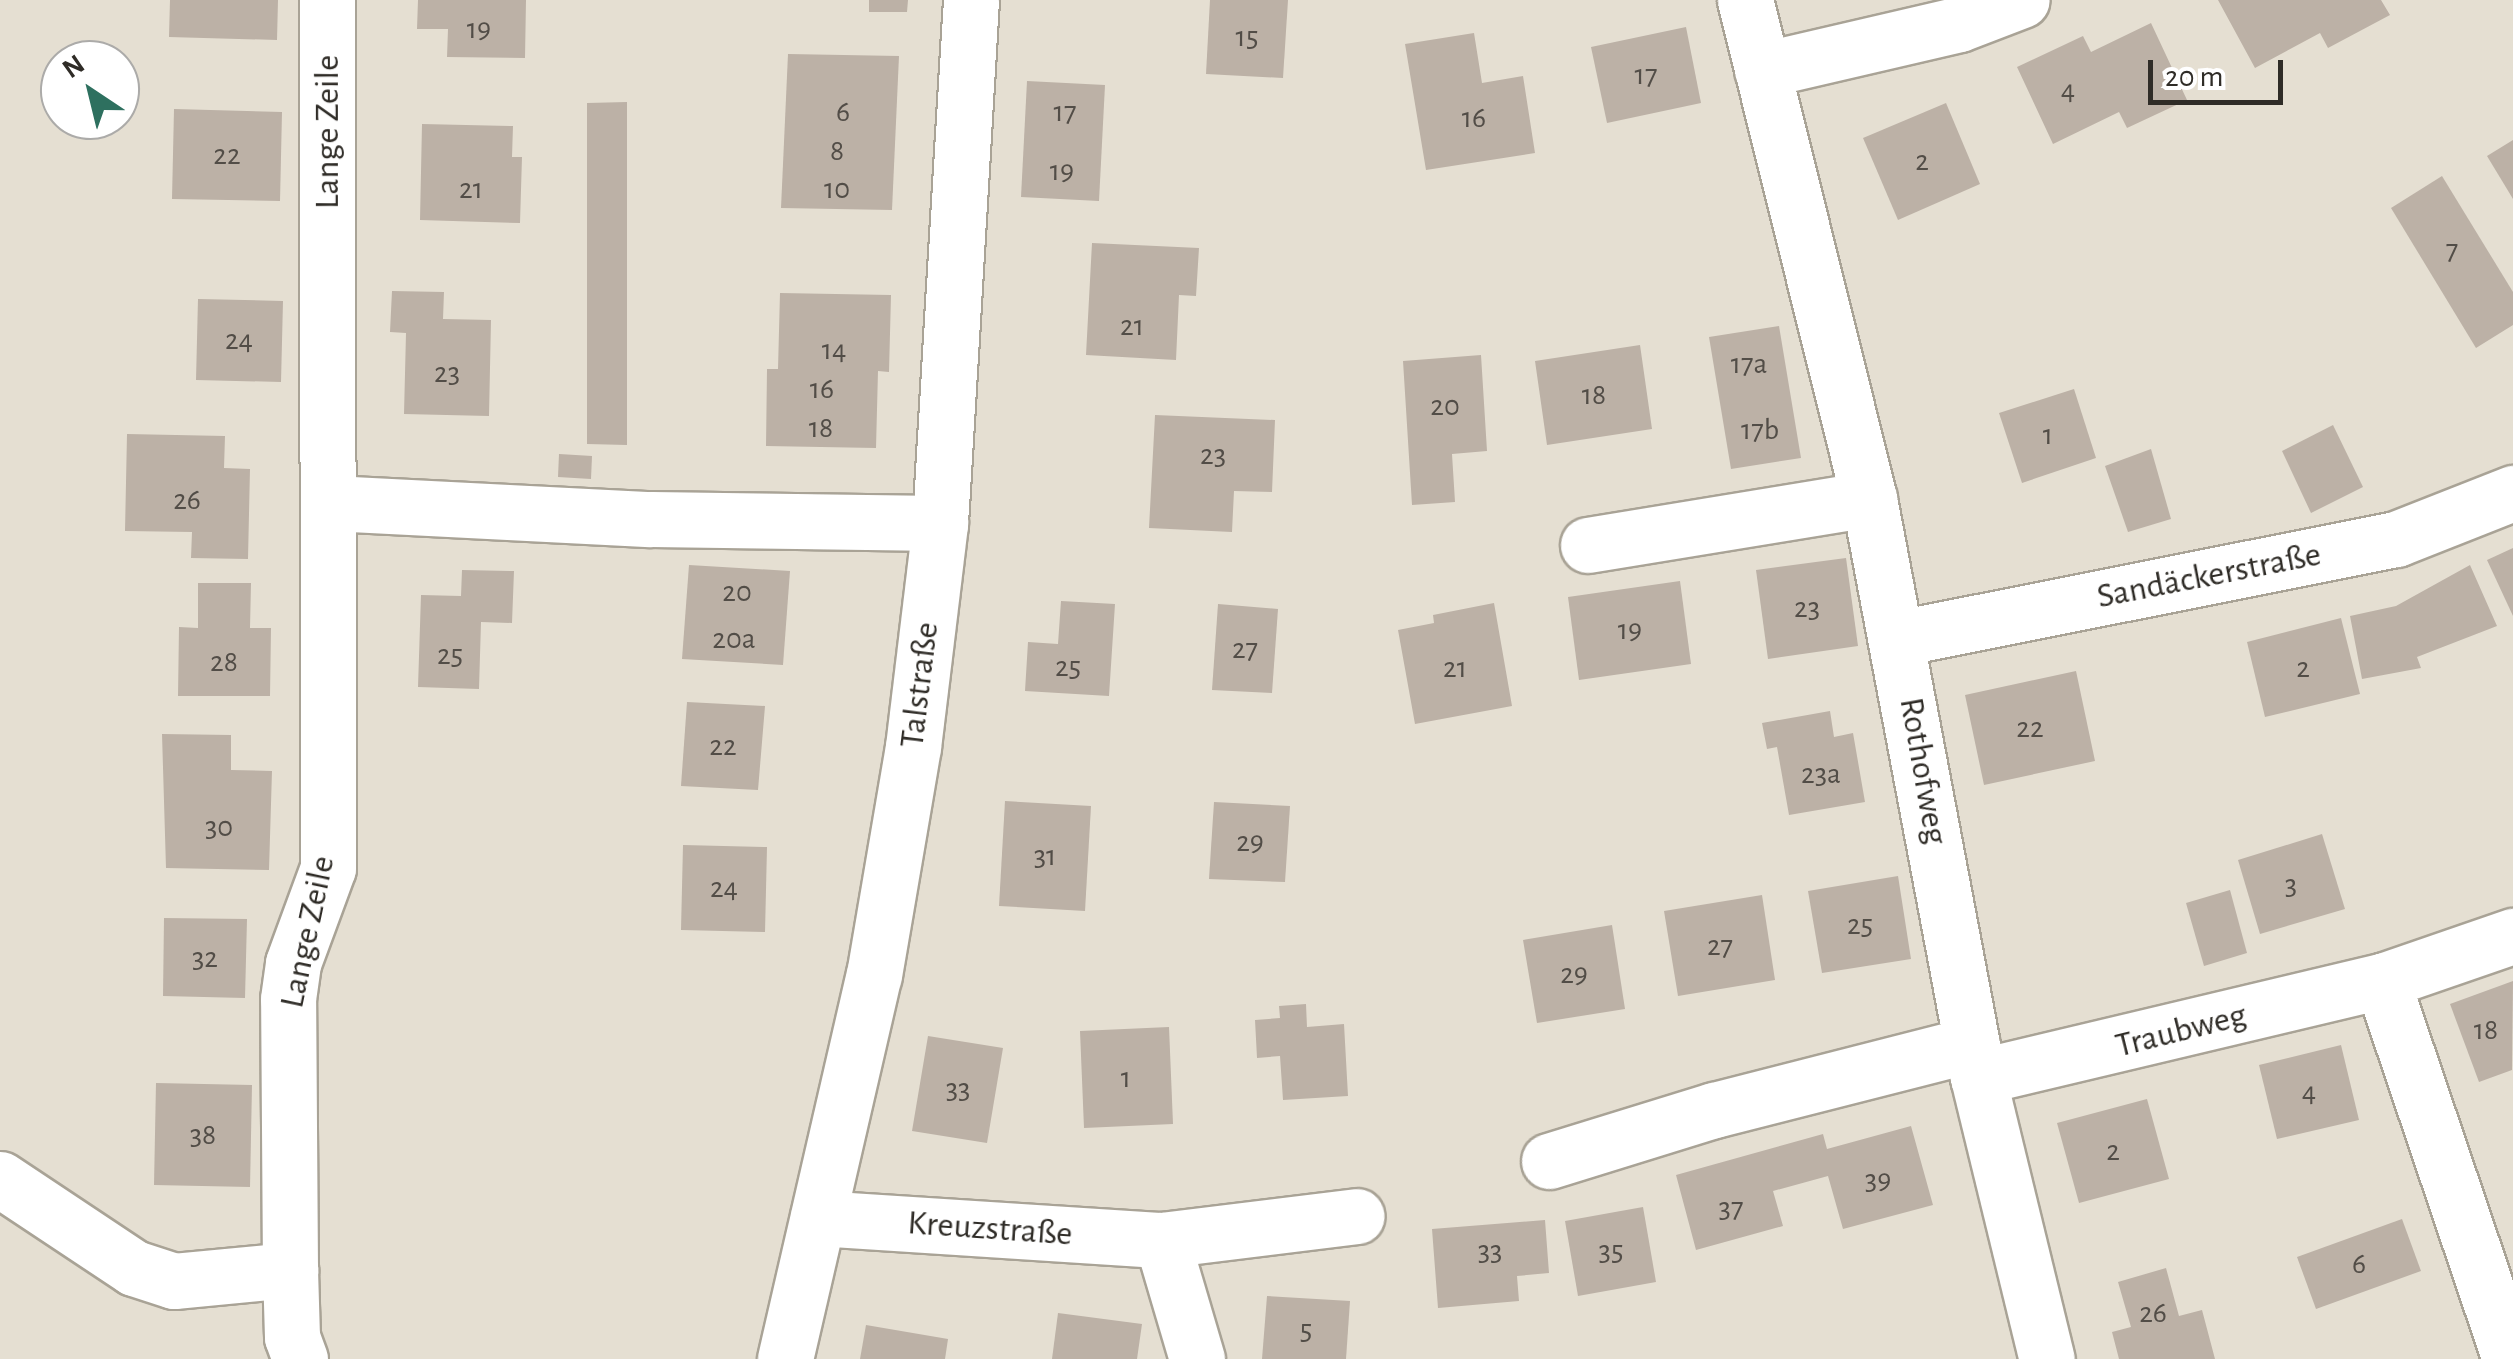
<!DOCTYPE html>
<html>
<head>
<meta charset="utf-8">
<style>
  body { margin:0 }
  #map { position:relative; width:2513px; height:1359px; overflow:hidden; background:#e5dfd2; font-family:"Alegreya Sans",sans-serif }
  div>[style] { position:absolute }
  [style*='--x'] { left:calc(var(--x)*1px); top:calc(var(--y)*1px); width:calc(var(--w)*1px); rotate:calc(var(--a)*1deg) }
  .building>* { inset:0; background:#bcb1a6 }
  .roads { filter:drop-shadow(2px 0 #a9a396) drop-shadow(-2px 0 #a9a396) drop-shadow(0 2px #a9a396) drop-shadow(0 -2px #a9a396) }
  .minor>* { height:55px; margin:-27.5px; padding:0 27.5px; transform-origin:27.5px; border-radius:27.5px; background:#fff }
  span { translate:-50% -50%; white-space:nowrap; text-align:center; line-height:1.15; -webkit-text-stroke:10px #fff; paint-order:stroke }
  .number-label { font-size:30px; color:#524d47 }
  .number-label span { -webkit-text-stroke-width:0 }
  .street-label { font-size:35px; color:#2f2c27 }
  .north { position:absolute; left:40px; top:40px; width:100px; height:100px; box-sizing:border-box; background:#fff; border:2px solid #acaba9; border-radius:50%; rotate:325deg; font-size:28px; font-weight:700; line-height:40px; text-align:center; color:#2f2c27 }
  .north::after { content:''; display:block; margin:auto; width:35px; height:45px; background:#2e705f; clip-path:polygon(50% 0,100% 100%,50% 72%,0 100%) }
  .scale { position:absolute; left:2148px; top:60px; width:135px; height:45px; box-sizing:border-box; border:5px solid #2f2c27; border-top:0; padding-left:12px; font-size:30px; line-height:35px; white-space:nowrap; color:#2f2c27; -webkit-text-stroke:8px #fff; paint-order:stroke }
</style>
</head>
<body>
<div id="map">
  <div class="building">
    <i style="clip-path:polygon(170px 0,278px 0,277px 40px,169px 37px)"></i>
    <i style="clip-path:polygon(418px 0,526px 0,525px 58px,447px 57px,448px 29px,417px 29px)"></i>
    <i style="clip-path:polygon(869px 0,908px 0,907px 12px,869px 12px)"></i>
    <i style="clip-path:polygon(1210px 0,1288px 0,1283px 78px,1206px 74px)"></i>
    <i style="clip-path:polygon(2218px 0,2381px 0,2390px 15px,2328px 48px,2320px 33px,2255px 68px)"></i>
    <i style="clip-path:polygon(2151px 23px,2187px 100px,2127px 128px,2119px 112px,2053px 144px,2017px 67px,2083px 36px,2091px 52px)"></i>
    <i style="clip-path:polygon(1686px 27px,1701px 103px,1607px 123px,1591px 47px)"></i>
    <i style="clip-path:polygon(1474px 33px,1482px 83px,1523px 76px,1535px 153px,1426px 170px,1405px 44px)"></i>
    <i style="clip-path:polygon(788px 54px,899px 56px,892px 210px,781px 208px)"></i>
    <i style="clip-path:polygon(1027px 81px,1105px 85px,1099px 201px,1021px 197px)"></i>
    <i style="clip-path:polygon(627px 102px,627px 445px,587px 444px,587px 103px)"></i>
    <i style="clip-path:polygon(1946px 103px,1980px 184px,1898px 220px,1863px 138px)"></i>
    <i style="clip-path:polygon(174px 109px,282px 112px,280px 201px,172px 199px)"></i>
    <i style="clip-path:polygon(422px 124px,513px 126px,512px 157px,522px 157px,520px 223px,420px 220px)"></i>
    <i style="clip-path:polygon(2513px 140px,2513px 199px,2487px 156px)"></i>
    <i style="clip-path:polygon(2442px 176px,2513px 292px,2513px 325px,2476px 348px,2391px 208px)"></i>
    <i style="clip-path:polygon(1092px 243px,1199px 248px,1196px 296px,1179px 295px,1176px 360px,1086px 355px)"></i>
    <i style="clip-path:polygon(392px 291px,444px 292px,443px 319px,491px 320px,489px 416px,404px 414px,406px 333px,390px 332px)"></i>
    <i style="clip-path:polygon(780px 293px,891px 295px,889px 372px,878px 371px,876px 448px,766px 446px,767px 369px,778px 369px)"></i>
    <i style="clip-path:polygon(198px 299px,283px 301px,281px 382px,196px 380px)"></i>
    <i style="clip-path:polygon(1779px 326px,1801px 458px,1731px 469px,1709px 337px)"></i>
    <i style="clip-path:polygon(1640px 345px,1652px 429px,1547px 445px,1535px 361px)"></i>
    <i style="clip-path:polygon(1481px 355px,1487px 451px,1452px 454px,1455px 502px,1412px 505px,1403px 361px)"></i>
    <i style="clip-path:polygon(2074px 389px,2096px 458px,2022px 483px,1999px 413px)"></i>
    <i style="clip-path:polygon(1155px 415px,1275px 420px,1272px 492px,1234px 491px,1232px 532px,1149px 528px)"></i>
    <i style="clip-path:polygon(2333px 425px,2363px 487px,2311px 513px,2282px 451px)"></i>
    <i style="clip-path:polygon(127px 434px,225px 436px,224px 468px,250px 469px,248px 559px,191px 558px,192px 532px,125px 531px)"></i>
    <i style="clip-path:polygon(2151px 449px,2171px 519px,2128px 532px,2105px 466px)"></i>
    <i style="clip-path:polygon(559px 454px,592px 456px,591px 479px,558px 477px)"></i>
    <i style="clip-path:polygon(2513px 548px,2513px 616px,2487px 560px)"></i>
    <i style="clip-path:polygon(1846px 558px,1858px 646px,1768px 659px,1756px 570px)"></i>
    <i style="clip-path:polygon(689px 565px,790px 571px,783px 665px,682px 659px)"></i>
    <i style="clip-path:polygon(2470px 565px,2497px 626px,2417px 657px,2421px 668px,2362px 679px,2350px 616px,2396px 606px)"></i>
    <i style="clip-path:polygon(462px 570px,514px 571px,512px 623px,481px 622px,479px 689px,418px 687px,421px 595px,461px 596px)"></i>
    <i style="clip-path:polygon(1680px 581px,1691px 664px,1579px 680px,1568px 597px)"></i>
    <i style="clip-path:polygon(198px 583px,251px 583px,250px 628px,271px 628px,270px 696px,178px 696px,179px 627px,198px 628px)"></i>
    <i style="clip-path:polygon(1061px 601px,1115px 604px,1109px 696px,1025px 691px,1028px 642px,1058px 644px)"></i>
    <i style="clip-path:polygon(1494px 603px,1512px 706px,1415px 724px,1398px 630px,1434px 623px,1433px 615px)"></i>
    <i style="clip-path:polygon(1218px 604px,1278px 609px,1272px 693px,1212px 690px)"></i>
    <i style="clip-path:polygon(2341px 618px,2360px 694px,2265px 717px,2247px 642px)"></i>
    <i style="clip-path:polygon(2076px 671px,2095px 761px,1984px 785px,1965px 695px)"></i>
    <i style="clip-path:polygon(687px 702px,765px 706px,758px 790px,681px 786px)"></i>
    <i style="clip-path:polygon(1830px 711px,1834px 737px,1853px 733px,1865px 802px,1789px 815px,1777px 747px,1767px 749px,1762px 723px)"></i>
    <i style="clip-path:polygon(162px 734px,231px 735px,231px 770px,272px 771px,269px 870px,166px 868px)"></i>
    <i style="clip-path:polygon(1005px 801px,1091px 806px,1085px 911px,999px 906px)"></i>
    <i style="clip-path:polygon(1214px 802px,1290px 806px,1285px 882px,1209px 879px)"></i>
    <i style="clip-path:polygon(2322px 834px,2345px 909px,2260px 934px,2238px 860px)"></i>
    <i style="clip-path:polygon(683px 845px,767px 847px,765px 932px,681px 930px)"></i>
    <i style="clip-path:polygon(1898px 876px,1911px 959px,1822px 973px,1808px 891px)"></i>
    <i style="clip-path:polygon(2230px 890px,2247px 953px,2204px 966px,2186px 903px)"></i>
    <i style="clip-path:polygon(1762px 895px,1775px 980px,1678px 996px,1664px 911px)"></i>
    <i style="clip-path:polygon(164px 918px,247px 919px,245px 998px,163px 996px)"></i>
    <i style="clip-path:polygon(1612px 925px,1625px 1009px,1537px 1023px,1523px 940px)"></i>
    <i style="clip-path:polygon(2513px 981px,2512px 1070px,2479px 1082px,2450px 1004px)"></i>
    <i style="clip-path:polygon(1306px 1004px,1307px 1027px,1344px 1024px,1348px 1096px,1283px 1100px,1280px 1056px,1257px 1058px,1255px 1020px,1280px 1018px,1279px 1006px)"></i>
    <i style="clip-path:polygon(1169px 1027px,1173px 1124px,1084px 1128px,1080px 1031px)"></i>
    <i style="clip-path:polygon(928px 1036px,1003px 1048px,987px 1143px,912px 1131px)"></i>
    <i style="clip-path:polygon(2341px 1045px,2359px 1120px,2277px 1139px,2259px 1065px)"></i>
    <i style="clip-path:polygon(156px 1083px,252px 1085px,250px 1187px,154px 1185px)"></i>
    <i style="clip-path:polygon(2147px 1099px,2169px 1179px,2079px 1203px,2057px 1123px)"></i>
    <i style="clip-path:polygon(1911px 1126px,1933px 1205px,1843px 1229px,1828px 1176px,1773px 1191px,1783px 1226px,1696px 1250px,1676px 1175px,1823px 1134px,1827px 1149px)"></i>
    <i style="clip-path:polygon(1643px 1207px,1656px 1282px,1578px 1296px,1565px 1221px)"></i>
    <i style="clip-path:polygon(2402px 1219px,2421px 1271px,2316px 1309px,2297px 1257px)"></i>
    <i style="clip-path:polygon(1545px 1220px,1549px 1273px,1517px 1276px,1519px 1301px,1438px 1308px,1432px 1229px)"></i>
    <i style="clip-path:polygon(2166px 1268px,2179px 1316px,2202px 1310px,2215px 1359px,2119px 1359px,2112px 1332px,2131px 1327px,2118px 1282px)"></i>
    <i style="clip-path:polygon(1267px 1296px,1350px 1301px,1346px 1359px,1262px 1359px)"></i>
    <i style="clip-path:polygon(1058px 1313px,1142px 1324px,1137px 1359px,1052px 1359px)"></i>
    <i style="clip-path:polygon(866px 1325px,948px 1339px,945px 1359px,860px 1359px)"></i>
  </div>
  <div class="roads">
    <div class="minor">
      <i style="--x:1745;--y:0;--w:514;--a:76.04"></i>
      <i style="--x:1869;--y:499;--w:588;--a:79.32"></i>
      <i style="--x:1978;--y:1077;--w:290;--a:76.3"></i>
      <i style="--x:1762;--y:70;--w:202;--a:-13.1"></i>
      <i style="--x:1959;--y:24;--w:67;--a:-20.9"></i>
      <i style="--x:331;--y:503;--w:320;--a:2.9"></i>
      <i style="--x:651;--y:519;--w:289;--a:0.8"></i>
      <i style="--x:1588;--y:545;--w:285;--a:-9.3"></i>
      <i style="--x:1899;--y:638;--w:507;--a:-11.27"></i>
      <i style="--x:2396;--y:539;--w:126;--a:-21.5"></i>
      <i style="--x:2382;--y:981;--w:399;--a:71.3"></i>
      <i style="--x:1978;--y:1077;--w:415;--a:-13.4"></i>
      <i style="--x:2382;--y:981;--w:139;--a:-19"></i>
      <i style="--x:1549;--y:1161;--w:173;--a:-17.2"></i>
      <i style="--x:1714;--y:1110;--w:266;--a:-14.3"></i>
      <i style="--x:0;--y:1179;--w:161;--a:33.6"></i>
      <i style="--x:134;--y:1268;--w:42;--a:18"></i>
      <i style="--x:174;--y:1281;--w:117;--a:-5.4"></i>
      <i style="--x:818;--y:1218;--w:345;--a:3.7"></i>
      <i style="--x:1162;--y:1240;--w:124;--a:73.6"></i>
      <i style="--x:1162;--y:1240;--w:196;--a:-7"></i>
      <i style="--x:300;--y:1359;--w:23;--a:-110"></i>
      <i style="--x:292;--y:1337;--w:67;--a:-91.7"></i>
      <i style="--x:290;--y:1270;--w:271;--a:-90.4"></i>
      <i style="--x:288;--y:999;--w:36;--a:-82"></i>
      <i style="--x:293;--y:963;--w:101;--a:-69.8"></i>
      <i style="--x:328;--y:868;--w:868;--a:-90.07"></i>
      <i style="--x:785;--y:1359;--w:394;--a:-77"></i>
      <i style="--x:874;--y:975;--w:231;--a:-80.3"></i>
      <i style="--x:913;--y:747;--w:226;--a:-83.1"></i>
      <i style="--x:940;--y:523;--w:524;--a:-86.61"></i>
    </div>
  </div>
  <div class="number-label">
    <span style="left:479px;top:29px">19</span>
    <span style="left:1247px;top:37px">15</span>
    <span style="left:1646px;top:75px">17</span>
    <span style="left:2068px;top:90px">4</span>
    <span style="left:843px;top:112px">6</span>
    <span style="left:1065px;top:112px">17</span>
    <span style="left:1474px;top:118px">16</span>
    <span style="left:837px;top:151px">8</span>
    <span style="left:227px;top:155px">22</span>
    <span style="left:1922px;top:161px">2</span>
    <span style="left:1062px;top:171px">19</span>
    <span style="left:471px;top:189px">21</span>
    <span style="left:837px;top:189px">10</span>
    <span style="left:2452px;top:250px">7</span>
    <span style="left:1132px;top:326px">21</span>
    <span style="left:239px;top:340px">24</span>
    <span style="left:834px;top:350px">14</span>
    <span style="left:1749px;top:364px">17a</span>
    <span style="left:447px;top:373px">23</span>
    <span style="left:822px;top:389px">16</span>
    <span style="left:1594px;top:395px">18</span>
    <span style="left:1445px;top:406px">20</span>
    <span style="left:821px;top:428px">18</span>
    <span style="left:1760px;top:430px">17b</span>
    <span style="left:2048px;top:435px">1</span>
    <span style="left:1213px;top:455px">23</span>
    <span style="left:187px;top:500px">26</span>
    <span style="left:737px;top:592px">20</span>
    <span style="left:1807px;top:608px">23</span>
    <span style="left:1630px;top:630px">19</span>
    <span style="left:734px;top:639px">20a</span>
    <span style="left:1245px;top:649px">27</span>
    <span style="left:450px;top:655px">25</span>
    <span style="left:224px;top:662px">28</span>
    <span style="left:1068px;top:667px">25</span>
    <span style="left:1455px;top:668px">21</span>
    <span style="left:2303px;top:668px">2</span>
    <span style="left:2030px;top:728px">22</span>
    <span style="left:723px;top:746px">22</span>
    <span style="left:1821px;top:774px">23a</span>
    <span style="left:219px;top:827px">30</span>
    <span style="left:1250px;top:842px">29</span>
    <span style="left:1045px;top:856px">31</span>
    <span style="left:2291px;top:885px">3</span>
    <span style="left:724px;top:888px">24</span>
    <span style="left:1860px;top:925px">25</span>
    <span style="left:1720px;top:946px">27</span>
    <span style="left:205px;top:958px">32</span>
    <span style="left:1574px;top:974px">29</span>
    <span style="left:2486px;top:1030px">18</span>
    <span style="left:1126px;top:1078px">1</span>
    <span style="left:958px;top:1089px">33</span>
    <span style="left:2309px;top:1092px">4</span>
    <span style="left:203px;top:1135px">38</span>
    <span style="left:2113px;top:1151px">2</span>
    <span style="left:1878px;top:1180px">39</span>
    <span style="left:1731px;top:1208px">37</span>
    <span style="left:1490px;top:1251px">33</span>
    <span style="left:1611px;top:1251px">35</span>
    <span style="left:2359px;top:1264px">6</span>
    <span style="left:2153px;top:1313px">26</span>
    <span style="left:1306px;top:1330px">5</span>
  </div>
  <div class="street-label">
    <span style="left:328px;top:132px;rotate:-90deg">Lange Zeile</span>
    <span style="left:2209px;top:576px;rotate:-11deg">Sandäckerstraße</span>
    <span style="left:920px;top:685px;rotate:-83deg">Talstraße</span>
    <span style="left:1923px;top:771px;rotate:80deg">Rothofweg</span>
    <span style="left:308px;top:932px;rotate:-78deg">Lange Zeile</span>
    <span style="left:2181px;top:1031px;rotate:-14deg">Traubweg</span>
    <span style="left:990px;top:1229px;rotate:4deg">Kreuzstraße</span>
  </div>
  <div class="north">N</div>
  <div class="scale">20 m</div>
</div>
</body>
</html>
